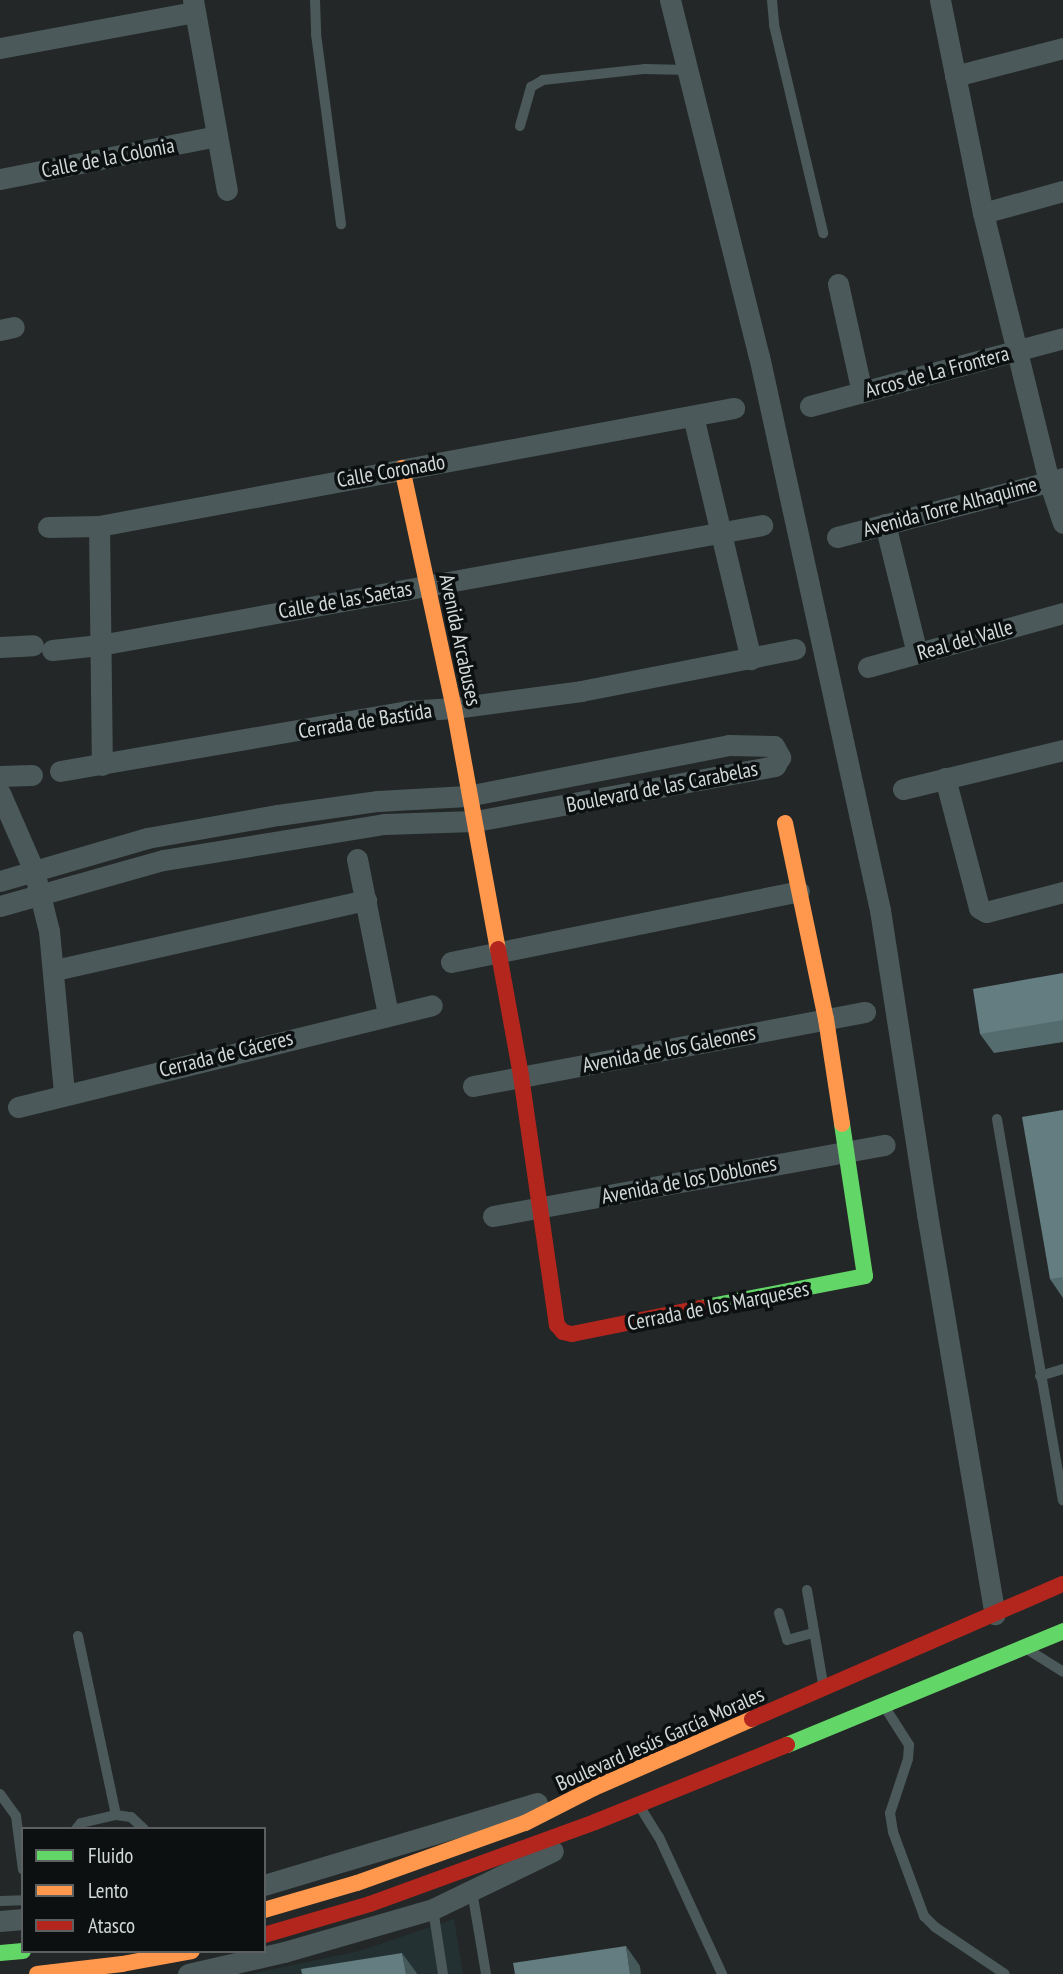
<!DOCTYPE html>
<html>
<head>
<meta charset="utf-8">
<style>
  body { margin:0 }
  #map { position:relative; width:1063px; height:1974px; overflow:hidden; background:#232727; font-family:"PT Sans Narrow",sans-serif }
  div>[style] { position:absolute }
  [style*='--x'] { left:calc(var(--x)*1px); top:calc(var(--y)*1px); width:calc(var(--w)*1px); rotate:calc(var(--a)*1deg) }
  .built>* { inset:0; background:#233133 }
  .lane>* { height:10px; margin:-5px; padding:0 5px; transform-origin:5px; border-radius:5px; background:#4b595a }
  .street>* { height:21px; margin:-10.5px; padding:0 10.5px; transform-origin:10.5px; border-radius:10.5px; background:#4b595a }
  .fast>* { height:16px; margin:-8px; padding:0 8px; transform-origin:8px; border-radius:8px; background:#63d668 }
  .slow>* { height:16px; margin:-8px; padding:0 8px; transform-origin:8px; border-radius:8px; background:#ff974d }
  .jam>* { height:16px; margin:-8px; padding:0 8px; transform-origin:8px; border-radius:8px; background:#b3261e }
  .wall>* { inset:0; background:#556c6f }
  .shaded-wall>* { inset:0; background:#45585a }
  .building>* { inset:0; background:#637d81 }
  span { translate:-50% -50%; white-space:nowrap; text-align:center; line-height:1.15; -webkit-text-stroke:7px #0d1011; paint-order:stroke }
  .street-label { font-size:21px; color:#d3d8d8 }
  .legend { position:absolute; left:21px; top:1827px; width:245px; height:126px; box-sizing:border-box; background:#0d1011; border:2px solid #5c6061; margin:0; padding:9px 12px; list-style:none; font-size:21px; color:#d3d8d8 }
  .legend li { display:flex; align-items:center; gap:14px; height:35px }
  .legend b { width:35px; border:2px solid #5c6061 }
</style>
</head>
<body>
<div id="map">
  <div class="built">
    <i style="clip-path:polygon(454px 1919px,463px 1974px,250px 1974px,359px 1951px)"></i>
  </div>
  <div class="lane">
    <i style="--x:315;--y:0;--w:34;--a:88"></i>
    <i style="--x:316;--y:34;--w:192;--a:82.5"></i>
    <i style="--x:772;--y:0;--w:25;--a:85"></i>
    <i style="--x:774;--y:25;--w:214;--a:76.7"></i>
    <i style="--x:520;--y:126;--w:41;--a:-74.2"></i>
    <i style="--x:531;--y:87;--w:14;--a:-30"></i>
    <i style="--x:543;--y:80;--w:103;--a:-6.2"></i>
    <i style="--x:645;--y:69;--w:43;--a:1.3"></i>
    <i style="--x:997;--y:1119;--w:387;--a:80.2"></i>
    <i style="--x:1040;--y:1376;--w:24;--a:-17"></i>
    <i style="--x:807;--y:1590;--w:95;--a:80.3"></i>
    <i style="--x:779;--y:1613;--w:28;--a:73"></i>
    <i style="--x:787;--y:1640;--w:28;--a:-15"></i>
    <i style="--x:1030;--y:1651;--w:39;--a:32"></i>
    <i style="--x:886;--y:1709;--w:43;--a:57.4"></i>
    <i style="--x:909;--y:1745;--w:14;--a:94"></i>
    <i style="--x:908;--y:1759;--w:57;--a:108.4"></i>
    <i style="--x:890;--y:1813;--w:19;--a:81"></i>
    <i style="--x:893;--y:1832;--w:90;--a:69.7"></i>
    <i style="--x:924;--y:1916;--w:16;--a:45"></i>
    <i style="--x:935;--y:1927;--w:84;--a:33.9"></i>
    <i style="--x:0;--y:1794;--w:27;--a:54"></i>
    <i style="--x:16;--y:1816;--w:54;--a:82.6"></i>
    <i style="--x:640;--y:1807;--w:36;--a:58"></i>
    <i style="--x:659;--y:1837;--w:151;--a:65.3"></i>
    <i style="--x:116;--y:1815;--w:15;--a:8"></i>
    <i style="--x:131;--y:1817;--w:18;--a:43"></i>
    <i style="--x:76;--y:1829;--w:8;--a:-50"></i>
    <i style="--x:81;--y:1823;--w:36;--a:-13"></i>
    <i style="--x:116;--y:1815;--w:183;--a:-102"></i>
    <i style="--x:472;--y:1891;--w:84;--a:80.4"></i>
    <i style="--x:0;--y:1901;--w:23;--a:-2"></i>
    <i style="--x:433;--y:1909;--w:66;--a:81.3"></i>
  </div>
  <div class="street">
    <i style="--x:193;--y:0;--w:193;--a:79.9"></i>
    <i style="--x:670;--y:0;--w:367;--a:76"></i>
    <i style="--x:759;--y:356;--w:567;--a:77.68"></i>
    <i style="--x:880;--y:910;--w:308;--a:81.2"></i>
    <i style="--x:927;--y:1214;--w:406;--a:80.4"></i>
    <i style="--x:940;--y:0;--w:217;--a:78.6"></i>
    <i style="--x:983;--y:213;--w:276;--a:76.2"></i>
    <i style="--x:1049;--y:481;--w:44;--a:71.6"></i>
    <i style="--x:0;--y:48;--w:198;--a:-10.5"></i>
    <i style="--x:955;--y:76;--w:112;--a:-14.5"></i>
    <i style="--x:0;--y:179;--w:221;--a:-11.2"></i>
    <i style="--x:983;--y:213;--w:83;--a:-15.4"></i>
    <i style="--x:838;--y:284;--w:111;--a:77.5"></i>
    <i style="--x:0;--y:330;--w:14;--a:-12"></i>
    <i style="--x:810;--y:406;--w:262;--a:-15"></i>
    <i style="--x:693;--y:416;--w:250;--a:76.6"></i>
    <i style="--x:885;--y:524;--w:133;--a:76.1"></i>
    <i style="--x:99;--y:526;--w:239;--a:89.3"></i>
    <i style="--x:48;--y:527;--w:51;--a:-1.1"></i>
    <i style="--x:99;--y:526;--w:646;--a:-10.53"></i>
    <i style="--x:837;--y:537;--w:234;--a:-14.6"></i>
    <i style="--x:0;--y:647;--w:33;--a:-3"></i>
    <i style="--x:52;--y:650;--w:48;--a:-5.9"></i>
    <i style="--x:100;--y:645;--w:673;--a:-10.27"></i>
    <i style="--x:868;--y:667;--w:202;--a:-15.5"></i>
    <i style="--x:60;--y:771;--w:351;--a:-9.8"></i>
    <i style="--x:406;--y:711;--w:48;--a:-3.6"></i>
    <i style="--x:454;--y:708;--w:128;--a:-7.6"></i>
    <i style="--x:581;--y:691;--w:218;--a:-11.1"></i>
    <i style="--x:0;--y:776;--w:32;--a:-2"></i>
    <i style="--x:945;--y:778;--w:134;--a:75.3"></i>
    <i style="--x:979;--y:908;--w:8;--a:30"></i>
    <i style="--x:986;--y:912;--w:80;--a:-14.6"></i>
    <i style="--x:903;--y:789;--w:165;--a:-13.7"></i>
    <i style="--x:0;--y:793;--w:85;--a:66.4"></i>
    <i style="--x:34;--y:871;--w:62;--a:76"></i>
    <i style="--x:49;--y:931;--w:164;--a:84.7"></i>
    <i style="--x:357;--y:859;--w:158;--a:78.7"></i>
    <i style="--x:0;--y:881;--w:153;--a:-16.3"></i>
    <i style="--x:147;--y:838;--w:133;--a:-10"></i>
    <i style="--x:278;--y:815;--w:101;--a:-8"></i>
    <i style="--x:378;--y:801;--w:89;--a:-3.2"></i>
    <i style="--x:467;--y:796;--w:267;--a:-11"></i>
    <i style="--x:729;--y:745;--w:45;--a:1.3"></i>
    <i style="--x:774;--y:746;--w:13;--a:61"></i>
    <i style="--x:780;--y:757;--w:10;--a:119"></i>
    <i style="--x:775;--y:766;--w:306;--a:169.6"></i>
    <i style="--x:474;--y:821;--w:90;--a:178.1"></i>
    <i style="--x:384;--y:824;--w:224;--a:170.7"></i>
    <i style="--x:163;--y:860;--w:169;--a:164.2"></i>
    <i style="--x:451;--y:962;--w:355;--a:-11.5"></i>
    <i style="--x:55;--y:970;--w:319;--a:-12.7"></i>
    <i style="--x:473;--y:1086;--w:399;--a:-10.7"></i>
    <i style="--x:18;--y:1107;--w:426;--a:-13.8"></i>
    <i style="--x:493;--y:1216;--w:398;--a:-10.3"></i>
    <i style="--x:264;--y:1885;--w:285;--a:-16.7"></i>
    <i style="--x:0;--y:1921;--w:23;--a:-5"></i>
    <i style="--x:188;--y:1974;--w:98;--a:-12.9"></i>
    <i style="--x:284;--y:1952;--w:155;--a:-16.1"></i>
    <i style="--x:433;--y:1909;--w:133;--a:-25.8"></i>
  </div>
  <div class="fast">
    <i style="--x:701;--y:1308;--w:167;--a:-11"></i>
    <i style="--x:865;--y:1276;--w:154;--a:-98.6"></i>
    <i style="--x:787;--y:1745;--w:299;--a:-22.4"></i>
    <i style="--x:0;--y:1953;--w:23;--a:-5"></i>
  </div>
  <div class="slow">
    <i style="--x:402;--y:468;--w:246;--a:77.8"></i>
    <i style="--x:454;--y:708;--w:245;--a:79.7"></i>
    <i style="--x:785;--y:823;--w:200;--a:78.2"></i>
    <i style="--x:826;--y:1019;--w:106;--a:81.3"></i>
    <i style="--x:264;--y:1910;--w:97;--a:-16.2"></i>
    <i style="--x:357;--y:1883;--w:178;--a:-19.7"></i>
    <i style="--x:525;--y:1823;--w:77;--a:-26.9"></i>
    <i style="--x:594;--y:1788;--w:172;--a:-23.6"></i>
    <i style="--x:37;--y:1974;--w:86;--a:-6.7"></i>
    <i style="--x:122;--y:1964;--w:71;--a:-10.5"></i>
  </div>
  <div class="jam">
    <i style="--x:498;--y:949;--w:129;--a:79.7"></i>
    <i style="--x:521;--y:1076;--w:252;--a:81.8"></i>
    <i style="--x:557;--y:1325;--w:9;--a:49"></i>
    <i style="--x:563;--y:1332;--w:9;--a:13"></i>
    <i style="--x:572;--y:1334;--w:132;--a:-11.4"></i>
    <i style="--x:752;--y:1719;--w:339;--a:-23.5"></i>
    <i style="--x:264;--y:1935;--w:110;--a:-16.3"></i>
    <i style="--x:370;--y:1904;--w:239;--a:-20"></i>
    <i style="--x:595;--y:1822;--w:207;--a:-21.9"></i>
  </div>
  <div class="wall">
    <i style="clip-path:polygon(1063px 973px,1063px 1042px,994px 1053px,980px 1034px)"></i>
    <i style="clip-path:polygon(1063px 1110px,1063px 1298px,1050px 1279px)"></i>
  </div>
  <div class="shaded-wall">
    <i style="clip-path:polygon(626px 1946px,640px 1966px,641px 1974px,630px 1974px)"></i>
    <i style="clip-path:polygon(402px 1953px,416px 1972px,417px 1974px,406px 1974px)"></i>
  </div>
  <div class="building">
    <i style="clip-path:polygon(1063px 973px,1063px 1020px,980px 1034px,973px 989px)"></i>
    <i style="clip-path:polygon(1063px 1110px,1063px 1283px,1062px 1277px,1050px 1279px,1022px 1117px)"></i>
    <i style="clip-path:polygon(626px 1946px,630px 1974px,515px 1974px,513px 1963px)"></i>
    <i style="clip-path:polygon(402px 1953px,406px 1974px,302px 1974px,301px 1969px)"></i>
  </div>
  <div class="street-label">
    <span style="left:108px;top:158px;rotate:-11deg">Calle de la Colonia</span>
    <span style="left:937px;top:372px;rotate:-15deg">Arcos de La Frontera</span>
    <span style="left:391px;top:471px;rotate:-10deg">Calle Coronado</span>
    <span style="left:950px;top:507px;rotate:-15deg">Avenida Torre Alhaquime</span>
    <span style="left:345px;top:600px;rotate:-10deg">Calle de las Saetas</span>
    <span style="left:460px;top:640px;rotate:78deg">Avenida Arcabuses</span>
    <span style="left:965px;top:640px;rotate:-16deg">Real del Valle</span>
    <span style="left:365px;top:721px;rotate:-9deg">Cerrada de Bastida</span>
    <span style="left:662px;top:787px;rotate:-11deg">Boulevard de las Carabelas</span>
    <span style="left:669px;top:1049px;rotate:-11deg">Avenida de los Galeones</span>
    <span style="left:226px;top:1054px;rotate:-14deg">Cerrada de Cáceres</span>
    <span style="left:689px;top:1180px;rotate:-11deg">Avenida de los Doblones</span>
    <span style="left:718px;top:1306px;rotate:-11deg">Cerrada de los Marqueses</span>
    <span style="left:660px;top:1739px;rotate:-24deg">Boulevard Jesús García Morales</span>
  </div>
  <ul class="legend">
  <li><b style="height:9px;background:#63d668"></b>Fluido</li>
  <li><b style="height:9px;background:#ff974d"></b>Lento</li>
  <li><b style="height:9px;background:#b3261e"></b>Atasco</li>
  </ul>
</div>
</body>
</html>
